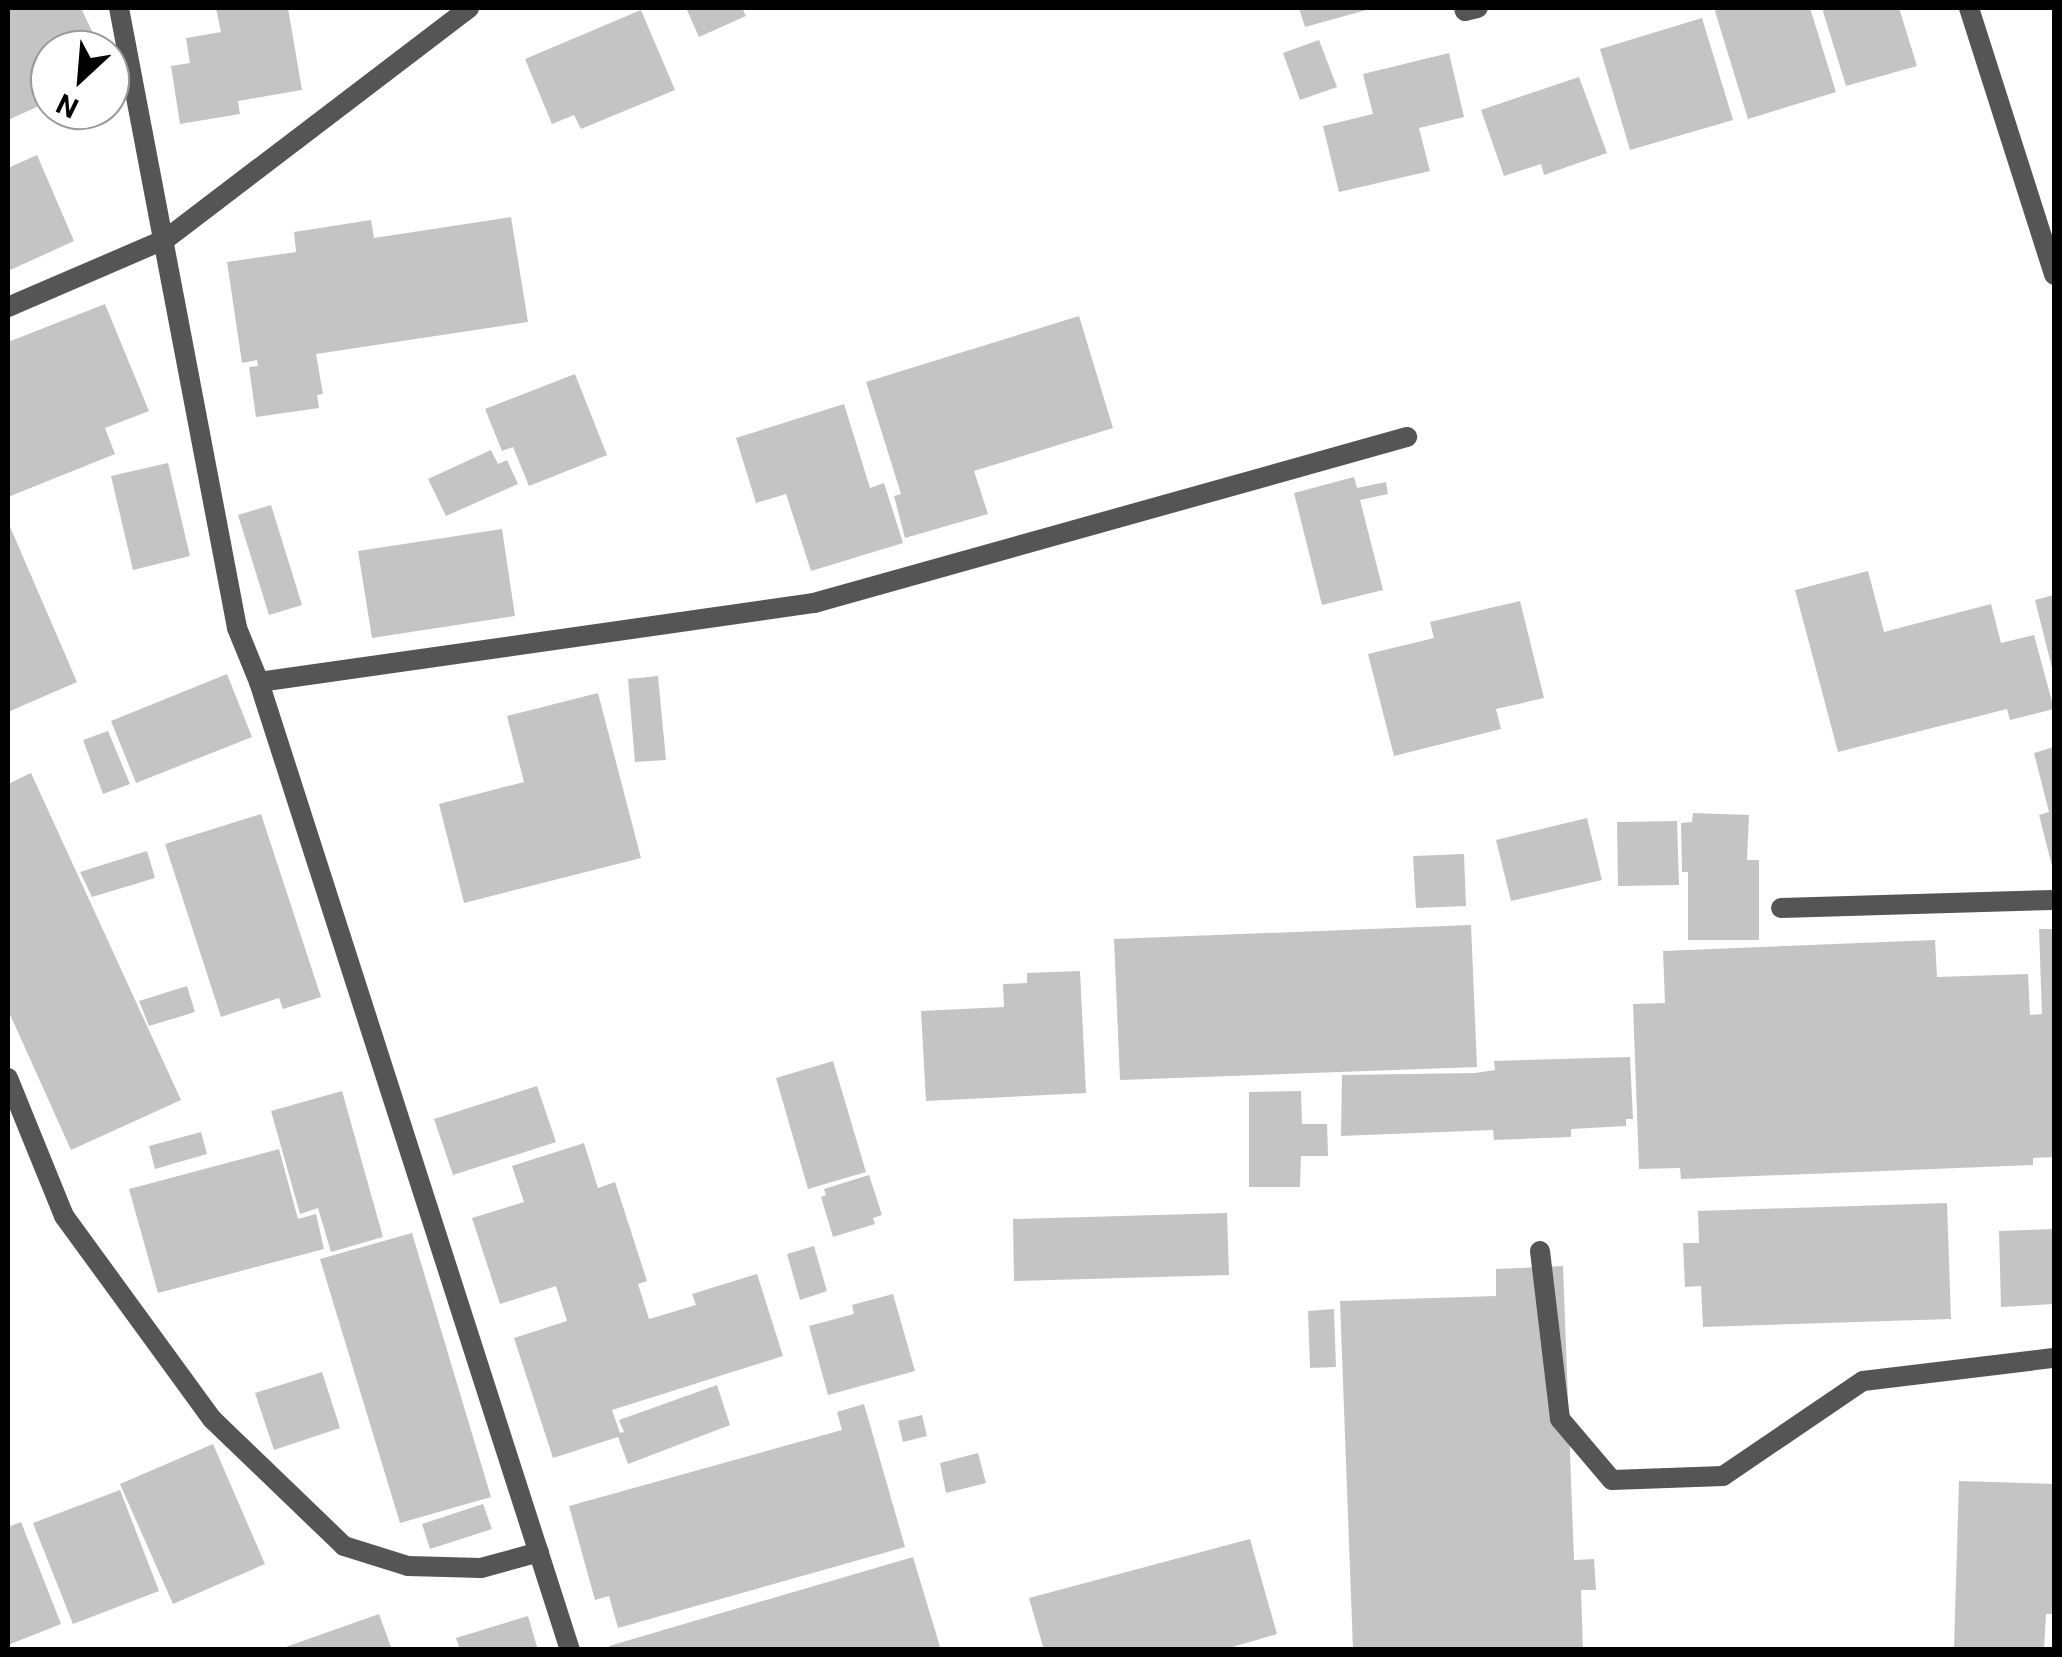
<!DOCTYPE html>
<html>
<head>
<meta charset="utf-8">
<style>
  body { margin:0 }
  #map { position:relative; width:2062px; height:1657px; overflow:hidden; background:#fff; font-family:Roboto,sans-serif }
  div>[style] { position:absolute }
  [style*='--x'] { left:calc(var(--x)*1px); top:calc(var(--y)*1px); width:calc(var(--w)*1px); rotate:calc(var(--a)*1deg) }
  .building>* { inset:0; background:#c4c4c4 }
  .lane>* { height:20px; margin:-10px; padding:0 10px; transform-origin:10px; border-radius:10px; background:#555 }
  .street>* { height:20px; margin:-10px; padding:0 10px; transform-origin:10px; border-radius:10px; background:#555 }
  span { translate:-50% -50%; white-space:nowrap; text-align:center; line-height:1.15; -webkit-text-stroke:8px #fff; paint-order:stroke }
  .frame { position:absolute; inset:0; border:10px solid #000; pointer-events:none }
  .north { position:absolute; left:30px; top:30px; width:100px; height:100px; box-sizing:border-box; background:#fff; border:2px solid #999; border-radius:50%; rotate:206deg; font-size:28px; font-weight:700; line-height:40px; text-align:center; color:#000 }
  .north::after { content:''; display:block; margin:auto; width:35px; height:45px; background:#000; clip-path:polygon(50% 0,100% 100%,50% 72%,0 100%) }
</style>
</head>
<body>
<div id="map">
  <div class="building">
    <i style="clip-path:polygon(8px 8px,81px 8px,99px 46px,50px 50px,50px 101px,8px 120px)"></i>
    <i style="clip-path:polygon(216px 8px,288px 8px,302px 90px,238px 101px,240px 114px,180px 124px,171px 66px,190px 63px,186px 38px,221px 32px)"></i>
    <i style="clip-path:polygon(686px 8px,742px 8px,746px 16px,699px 37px)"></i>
    <i style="clip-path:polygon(1299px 8px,1370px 8px,1370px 9px,1305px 27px)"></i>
    <i style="clip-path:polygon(1714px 8px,1810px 8px,1836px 92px,1748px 119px)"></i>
    <i style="clip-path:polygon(1822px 8px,1899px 8px,1917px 66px,1846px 86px)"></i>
    <i style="clip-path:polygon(641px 10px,675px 90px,581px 129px,574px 115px,552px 124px,525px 59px)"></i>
    <i style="clip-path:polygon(1702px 18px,1733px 120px,1630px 150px,1600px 49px)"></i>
    <i style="clip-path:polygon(1319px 40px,1337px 87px,1300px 100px,1283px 53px)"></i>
    <i style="clip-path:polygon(1449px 53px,1464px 117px,1419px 128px,1430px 171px,1339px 192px,1323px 126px,1373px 114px,1363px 74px)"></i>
    <i style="clip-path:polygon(1579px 77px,1607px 153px,1544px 175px,1541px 164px,1504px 176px,1481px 110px)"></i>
    <i style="clip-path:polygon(37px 155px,74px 241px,8px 271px,8px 168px)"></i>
    <i style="clip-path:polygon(511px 217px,528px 322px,316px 354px,323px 394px,317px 395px,319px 408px,256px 417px,249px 367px,258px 366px,257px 360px,242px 363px,227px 262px,296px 252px,294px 232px,371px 220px,374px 238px)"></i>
    <i style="clip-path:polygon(105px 304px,149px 411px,105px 428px,115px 454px,8px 497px,8px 342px)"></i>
    <i style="clip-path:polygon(1079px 316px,1113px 428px,974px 471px,988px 514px,905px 538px,894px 496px,901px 494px,866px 382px)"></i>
    <i style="clip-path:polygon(575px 374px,607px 455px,529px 486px,513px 447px,502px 451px,485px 409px)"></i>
    <i style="clip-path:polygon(844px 404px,870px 488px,884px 483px,903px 543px,811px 571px,786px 494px,756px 503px,736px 438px)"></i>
    <i style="clip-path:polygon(491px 450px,498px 464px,507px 460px,518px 484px,446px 516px,428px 479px)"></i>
    <i style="clip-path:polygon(168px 463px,190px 556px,133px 570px,111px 476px)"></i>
    <i style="clip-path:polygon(1354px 477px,1357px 488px,1386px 482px,1388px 494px,1360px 500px,1383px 590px,1322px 605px,1294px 493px)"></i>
    <i style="clip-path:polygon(271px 505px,302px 605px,269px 615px,238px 515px)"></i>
    <i style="clip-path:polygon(8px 522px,77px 682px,8px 712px)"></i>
    <i style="clip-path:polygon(502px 529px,515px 616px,372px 638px,358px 551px)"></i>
    <i style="clip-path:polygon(1868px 571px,1884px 632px,1991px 604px,2001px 643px,2034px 635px,2054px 709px,2010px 720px,2007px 709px,1838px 752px,1795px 590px)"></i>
    <i style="clip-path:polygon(2054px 595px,2054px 672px,2053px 672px,2035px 600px)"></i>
    <i style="clip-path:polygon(1520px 601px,1544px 698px,1496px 709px,1501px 729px,1394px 756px,1368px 654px,1434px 638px,1430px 622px)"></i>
    <i style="clip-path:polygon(227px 674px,252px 737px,136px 783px,111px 721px)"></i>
    <i style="clip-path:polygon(658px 676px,666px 760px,635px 762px,628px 679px)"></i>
    <i style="clip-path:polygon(598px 693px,641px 858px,464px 903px,439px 804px,524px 782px,507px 716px)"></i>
    <i style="clip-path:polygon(108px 731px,130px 784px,103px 794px,83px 740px)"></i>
    <i style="clip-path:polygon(2054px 747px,2054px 870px,2053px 870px,2039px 815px,2049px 812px,2034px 753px)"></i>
    <i style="clip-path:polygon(31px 773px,181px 1100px,71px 1150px,8px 1010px,8px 784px)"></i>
    <i style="clip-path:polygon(1693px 813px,1749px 815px,1747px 860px,1759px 860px,1759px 940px,1688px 940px,1688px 872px,1682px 872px,1681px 823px,1692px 822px)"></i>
    <i style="clip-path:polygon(261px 814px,321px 997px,283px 1009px,279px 998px,221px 1017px,165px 844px)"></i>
    <i style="clip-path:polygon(1587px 818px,1602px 880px,1511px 901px,1496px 840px)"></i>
    <i style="clip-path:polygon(1677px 821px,1679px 885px,1618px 886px,1617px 822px)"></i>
    <i style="clip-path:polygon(147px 851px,155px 878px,92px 897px,80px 872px)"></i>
    <i style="clip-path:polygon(1464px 854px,1466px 906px,1416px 908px,1413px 856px)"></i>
    <i style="clip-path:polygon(1471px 925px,1477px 1067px,1120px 1080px,1114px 939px)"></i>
    <i style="clip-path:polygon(2039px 929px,2054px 929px,2054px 1157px,2033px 1158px,2033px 1165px,1681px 1179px,1680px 1168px,1639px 1169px,1633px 1004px,1665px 1003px,1663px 951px,1935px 940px,1937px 977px,2028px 974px,2030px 1015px,2042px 1014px)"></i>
    <i style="clip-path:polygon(1080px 971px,1086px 1093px,926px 1101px,921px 1011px,1004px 1007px,1003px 984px,1027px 983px,1027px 973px)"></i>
    <i style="clip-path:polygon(187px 986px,195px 1012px,149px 1026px,139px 1001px)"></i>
    <i style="clip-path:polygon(1630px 1057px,1633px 1119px,1626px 1119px,1626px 1126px,1571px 1129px,1571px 1137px,1494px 1140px,1493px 1130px,1341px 1136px,1342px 1075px,1475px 1073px,1495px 1070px,1494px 1061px)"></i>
    <i style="clip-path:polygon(833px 1061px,866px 1172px,808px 1189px,776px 1078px)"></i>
    <i style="clip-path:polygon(537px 1086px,556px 1142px,453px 1175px,434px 1119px)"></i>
    <i style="clip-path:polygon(342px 1091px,383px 1237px,331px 1252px,318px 1208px,300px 1214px,271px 1111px)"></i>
    <i style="clip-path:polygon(1301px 1091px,1302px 1124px,1327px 1124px,1328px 1156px,1301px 1156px,1300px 1187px,1249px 1187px,1249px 1092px)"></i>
    <i style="clip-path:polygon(201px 1132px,207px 1154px,155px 1169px,149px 1146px)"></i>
    <i style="clip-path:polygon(584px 1143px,598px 1188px,615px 1182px,647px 1281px,638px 1284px,649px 1319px,696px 1305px,692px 1294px,757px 1274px,783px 1356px,612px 1410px,620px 1433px,624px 1432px,619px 1420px,717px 1385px,730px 1425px,628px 1464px,618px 1437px,553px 1458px,514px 1338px,567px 1321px,556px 1286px,500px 1304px,472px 1218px,524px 1202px,512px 1166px)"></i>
    <i style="clip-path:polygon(279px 1149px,298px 1219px,316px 1214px,324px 1249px,158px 1293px,129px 1189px)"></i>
    <i style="clip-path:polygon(869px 1175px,882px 1215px,873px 1218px,875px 1224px,833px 1237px,821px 1197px,826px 1195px,824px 1189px)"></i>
    <i style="clip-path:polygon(1947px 1203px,1951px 1319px,1703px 1327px,1701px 1286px,1685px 1287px,1683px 1243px,1699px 1243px,1698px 1211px)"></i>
    <i style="clip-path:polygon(1227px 1213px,1229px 1275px,1014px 1281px,1013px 1219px)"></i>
    <i style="clip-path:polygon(2054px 1229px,2054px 1304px,2001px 1307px,1999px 1231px)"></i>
    <i style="clip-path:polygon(412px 1233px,491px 1497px,400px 1523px,320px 1259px)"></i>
    <i style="clip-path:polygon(814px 1246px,827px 1291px,800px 1300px,787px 1254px)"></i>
    <i style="clip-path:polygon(1563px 1266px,1574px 1560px,1594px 1559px,1596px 1590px,1581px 1590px,1583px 1650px,1353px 1650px,1340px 1301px,1496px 1296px,1496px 1269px)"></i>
    <i style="clip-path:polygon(893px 1294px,915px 1371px,828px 1395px,809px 1326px,854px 1314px,852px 1305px)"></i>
    <i style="clip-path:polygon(1334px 1309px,1336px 1367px,1310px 1368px,1308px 1311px)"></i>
    <i style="clip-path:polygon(322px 1372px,340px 1428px,274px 1450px,255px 1393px)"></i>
    <i style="clip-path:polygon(864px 1404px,905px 1547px,618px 1628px,609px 1596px,595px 1600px,569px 1506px,842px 1430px,837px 1412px)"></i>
    <i style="clip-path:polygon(922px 1415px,927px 1436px,903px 1442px,898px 1421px)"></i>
    <i style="clip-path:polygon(213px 1444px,265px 1564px,173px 1604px,120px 1484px)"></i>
    <i style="clip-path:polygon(978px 1453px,986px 1483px,946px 1493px,940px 1463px)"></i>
    <i style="clip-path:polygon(1959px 1481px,2054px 1484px,2054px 1614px,2046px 1614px,2044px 1650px,1954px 1648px)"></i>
    <i style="clip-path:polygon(120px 1490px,159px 1591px,73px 1624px,33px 1523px)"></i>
    <i style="clip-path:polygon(483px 1504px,492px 1529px,430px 1549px,422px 1524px)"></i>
    <i style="clip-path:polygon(21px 1522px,61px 1624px,8px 1645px,8px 1527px)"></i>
    <i style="clip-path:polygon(1250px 1539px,1277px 1634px,1222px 1650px,1044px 1650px,1029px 1598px)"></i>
    <i style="clip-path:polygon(913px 1557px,941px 1650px,610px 1650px,609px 1646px)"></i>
    <i style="clip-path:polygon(379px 1614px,392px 1650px,280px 1650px,280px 1649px)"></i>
    <i style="clip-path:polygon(528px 1616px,538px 1650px,460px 1650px,456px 1638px)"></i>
  </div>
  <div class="lane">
    <i style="--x:1781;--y:908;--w:273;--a:-1.7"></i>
    <i style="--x:1540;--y:1251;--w:169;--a:83.2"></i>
    <i style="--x:1560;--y:1419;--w:80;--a:49.6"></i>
    <i style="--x:1612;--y:1480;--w:111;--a:-2.1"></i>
    <i style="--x:1723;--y:1476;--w:169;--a:-34.2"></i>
    <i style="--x:1863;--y:1381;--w:192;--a:-6.9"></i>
  </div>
  <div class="street">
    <i style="--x:119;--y:8;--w:631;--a:79.22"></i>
    <i style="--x:237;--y:628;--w:58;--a:67.8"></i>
    <i style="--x:259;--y:682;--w:1017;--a:72.19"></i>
    <i style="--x:1464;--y:8;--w:3;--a:72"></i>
    <i style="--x:1465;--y:11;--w:13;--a:-13"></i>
    <i style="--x:1969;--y:8;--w:280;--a:72.3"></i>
    <i style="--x:8;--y:307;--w:172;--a:-23.3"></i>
    <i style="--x:166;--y:239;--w:381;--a:-37.3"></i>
    <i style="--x:259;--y:682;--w:561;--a:-8.1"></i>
    <i style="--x:814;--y:603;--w:616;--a:-15.64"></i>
    <i style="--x:8;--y:1078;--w:149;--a:67.9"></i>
    <i style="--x:64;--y:1216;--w:251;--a:53.9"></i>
    <i style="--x:212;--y:1419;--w:183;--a:43.9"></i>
    <i style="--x:344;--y:1546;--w:67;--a:17.4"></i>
    <i style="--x:408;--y:1566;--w:73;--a:1.6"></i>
    <i style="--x:481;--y:1568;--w:60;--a:-15.4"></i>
  </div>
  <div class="frame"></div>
  <div class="north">N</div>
</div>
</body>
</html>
